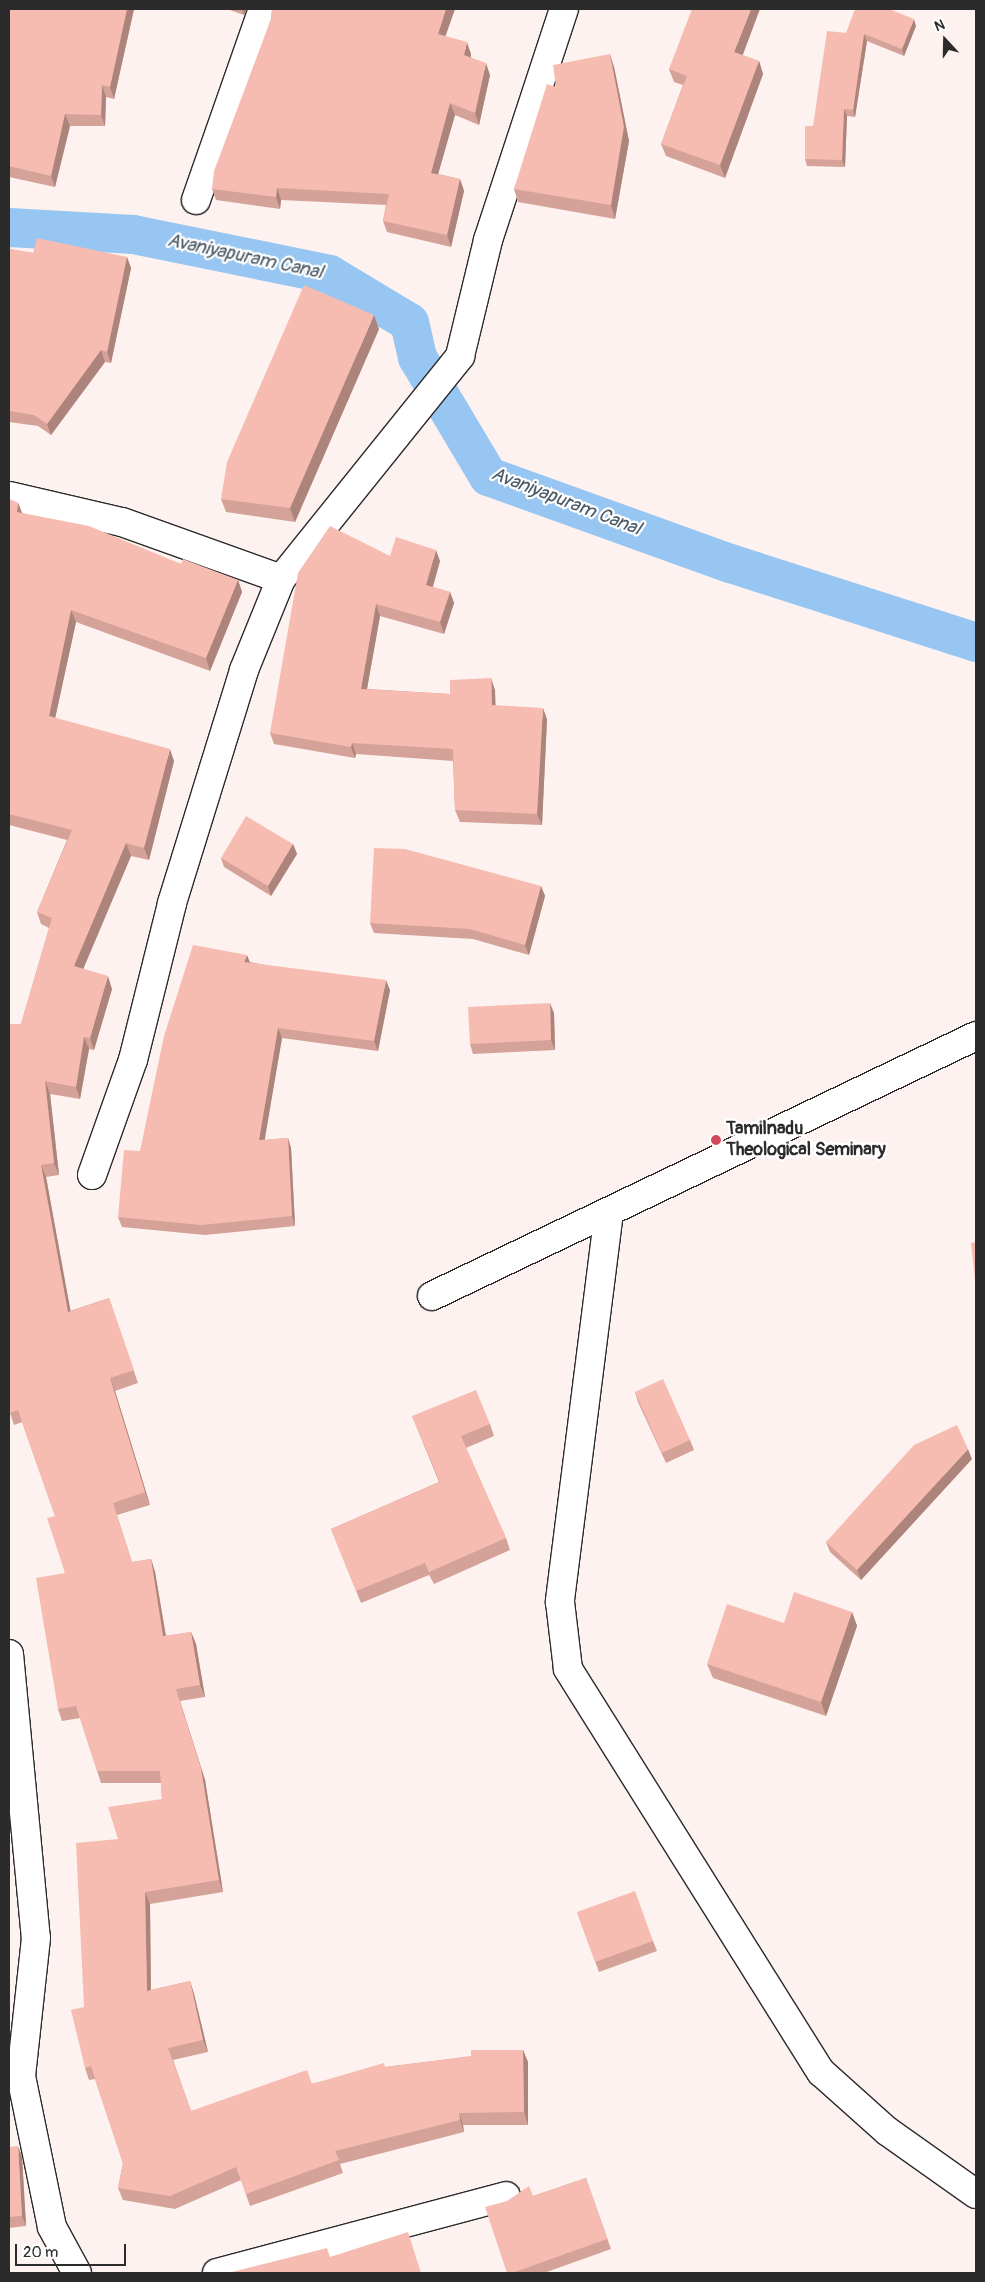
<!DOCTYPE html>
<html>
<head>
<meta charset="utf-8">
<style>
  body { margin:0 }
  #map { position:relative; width:985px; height:2282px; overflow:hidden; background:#fdf2ef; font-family:Pangolin,sans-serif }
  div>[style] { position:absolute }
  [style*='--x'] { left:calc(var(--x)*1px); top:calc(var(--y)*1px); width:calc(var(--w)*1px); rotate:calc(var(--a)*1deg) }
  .canal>* { height:39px; margin:-19.5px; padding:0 19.5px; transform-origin:19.5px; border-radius:19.5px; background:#96c6f1 }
  .roads { filter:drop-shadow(1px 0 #2b2b2b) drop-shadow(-1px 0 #2b2b2b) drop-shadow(0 1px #2b2b2b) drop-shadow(0 -1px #2b2b2b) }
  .minor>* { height:28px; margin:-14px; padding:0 14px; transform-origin:14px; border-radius:14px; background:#fff }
  .wall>* { inset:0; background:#d4a298 }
  .shaded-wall>* { inset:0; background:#ad847c }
  .building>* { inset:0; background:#f7bcb1 }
  .dots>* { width:14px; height:14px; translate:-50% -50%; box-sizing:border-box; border:2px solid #fff; border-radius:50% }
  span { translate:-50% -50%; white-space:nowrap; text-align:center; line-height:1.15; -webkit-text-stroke:4.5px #fff; paint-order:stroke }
  .poi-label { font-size:18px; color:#2b2b2b; font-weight:700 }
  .left { translate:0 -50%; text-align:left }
  .water-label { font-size:19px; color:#4b5a66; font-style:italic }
  .frame { position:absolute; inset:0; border:10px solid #2b2b2b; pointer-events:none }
  .north { position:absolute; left:920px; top:15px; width:50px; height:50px; -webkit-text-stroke:4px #fff; paint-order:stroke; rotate:339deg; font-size:14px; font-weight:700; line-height:20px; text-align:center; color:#2b2b2b }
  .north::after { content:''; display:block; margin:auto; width:18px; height:22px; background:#2b2b2b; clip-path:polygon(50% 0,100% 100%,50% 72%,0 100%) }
  .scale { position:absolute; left:15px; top:2244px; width:111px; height:22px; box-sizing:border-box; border:2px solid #2b2b2b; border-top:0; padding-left:6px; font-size:15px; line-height:18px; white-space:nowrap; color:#2b2b2b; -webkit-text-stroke:4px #fff; paint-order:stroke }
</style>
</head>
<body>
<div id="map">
  <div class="canal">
    <i style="--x:9;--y:227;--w:124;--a:3.2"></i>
    <i style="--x:133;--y:234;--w:200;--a:11.5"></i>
    <i style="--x:329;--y:274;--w:93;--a:31"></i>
    <i style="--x:409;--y:322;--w:36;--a:77"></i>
    <i style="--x:417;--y:357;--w:139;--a:59.2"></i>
    <i style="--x:488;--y:476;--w:257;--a:19.8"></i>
    <i style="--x:730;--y:563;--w:258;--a:17.8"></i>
  </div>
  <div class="roads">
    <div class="minor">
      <i style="--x:196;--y:200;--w:202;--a:-70.7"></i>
      <i style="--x:9;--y:496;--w:116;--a:13"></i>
      <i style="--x:122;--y:522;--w:169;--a:19.7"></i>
      <i style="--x:92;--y:1175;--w:122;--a:-70.4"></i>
      <i style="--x:133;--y:1060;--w:162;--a:-76"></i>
      <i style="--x:172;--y:903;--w:244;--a:-72.8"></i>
      <i style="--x:244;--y:670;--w:98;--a:-67.9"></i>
      <i style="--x:281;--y:579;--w:286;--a:-51.2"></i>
      <i style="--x:460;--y:356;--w:119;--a:-76.4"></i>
      <i style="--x:488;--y:240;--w:243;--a:-71.8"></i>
      <i style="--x:609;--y:1212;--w:393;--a:97.2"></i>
      <i style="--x:560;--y:1602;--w:67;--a:83.2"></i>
      <i style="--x:568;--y:1669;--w:476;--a:57.9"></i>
      <i style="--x:821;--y:2072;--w:89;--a:41.8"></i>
      <i style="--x:887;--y:2131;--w:109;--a:35.3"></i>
      <i style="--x:432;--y:1296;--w:603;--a:-25.55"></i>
      <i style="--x:9;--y:1654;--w:285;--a:84.6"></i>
      <i style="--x:36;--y:1938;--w:139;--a:96.2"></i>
      <i style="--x:21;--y:2076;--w:154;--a:78.4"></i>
      <i style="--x:52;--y:2227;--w:52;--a:61.5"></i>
      <i style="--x:217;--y:2273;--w:299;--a:-14.9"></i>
    </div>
  </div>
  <div class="wall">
    <i style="clip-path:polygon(9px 9px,134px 9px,114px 99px,106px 97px,105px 126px,70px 126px,55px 187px,9px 177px)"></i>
    <i style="clip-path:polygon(227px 9px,247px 9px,244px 15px)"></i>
    <i style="clip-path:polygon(272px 9px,455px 9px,445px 36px,471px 54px,471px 57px,490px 75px,479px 125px,455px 115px,438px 174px,460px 179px,464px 191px,451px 247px,387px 232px,383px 221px,386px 205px,281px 200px,280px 209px,216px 200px,212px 189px,271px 19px)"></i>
    <i style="clip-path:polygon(916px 26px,904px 56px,867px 41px,855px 117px,847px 116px,845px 167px,807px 166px,805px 159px,813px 126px,846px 33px)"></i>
    <i style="clip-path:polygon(742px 55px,759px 61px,763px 74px,725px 178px,666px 156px,661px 144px,683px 85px,674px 82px,669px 69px)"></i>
    <i style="clip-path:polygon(614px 67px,629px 141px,615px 219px,518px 202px,514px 189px,556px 87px)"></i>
    <i style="clip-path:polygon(9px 249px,33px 253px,127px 257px,131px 268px,111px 363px,105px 362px,51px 435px,38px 426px,9px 422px)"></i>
    <i style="clip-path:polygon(379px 329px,295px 522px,226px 512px,221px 499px)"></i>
    <i style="clip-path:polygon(9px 499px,18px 503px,22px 513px,181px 564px,238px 580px,242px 592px,210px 671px,76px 622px,55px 718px,174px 761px,149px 860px,131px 856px,83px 969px,112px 989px,94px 1050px,89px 1049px,80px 1099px,50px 1094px,59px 1175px,46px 1177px,70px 1311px,109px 1298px,138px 1383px,115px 1391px,150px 1505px,117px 1515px,132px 1562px,151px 1559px,155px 1572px,166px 1636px,191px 1632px,196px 1644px,205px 1697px,180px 1701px,205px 1780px,223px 1892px,150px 1904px,151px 1990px,190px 1981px,194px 1994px,208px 2052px,173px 2060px,191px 2111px,385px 2067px,523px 2050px,528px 2062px,528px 2125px,463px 2125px,464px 2132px,340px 2164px,343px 2173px,250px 2206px,241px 2180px,175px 2209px,123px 2200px,118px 2188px,123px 2163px,95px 2079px,89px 2080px,85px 2068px,84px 2007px,118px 1839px,162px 1799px,161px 1783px,101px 1783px,80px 1718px,62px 1721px,58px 1709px,65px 1573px,55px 1516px,22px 1422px,14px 1425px,9px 1410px,21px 1024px,49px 928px,41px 924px,37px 912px,67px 840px,9px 825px)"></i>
    <i style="clip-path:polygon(390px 556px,440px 561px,433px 587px,450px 592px,454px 603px,444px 634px,380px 616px,367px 689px,450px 694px,495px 690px,495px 705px,547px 719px,542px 825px,460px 822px,455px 810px,453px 761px,356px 754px,355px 758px,274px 744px,270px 733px)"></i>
    <i style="clip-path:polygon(293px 844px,297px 854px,271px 896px,224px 867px,221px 858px)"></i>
    <i style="clip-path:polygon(541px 886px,545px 896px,529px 955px,473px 939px,374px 933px,370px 923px)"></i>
    <i style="clip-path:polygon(250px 962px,390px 990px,378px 1051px,282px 1038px,264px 1140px,288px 1138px,291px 1148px,295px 1226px,205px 1235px,122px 1227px,118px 1217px,140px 1151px)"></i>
    <i style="clip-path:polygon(554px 1013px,555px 1050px,473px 1054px,470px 1044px)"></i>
    <i style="clip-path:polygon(635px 1392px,690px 1440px,694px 1450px,666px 1463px,638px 1402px)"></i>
    <i style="clip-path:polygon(412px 1416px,490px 1424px,494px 1436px,466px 1448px,506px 1538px,510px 1550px,434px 1584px,429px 1575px,361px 1603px,331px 1529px,439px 1482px)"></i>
    <i style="clip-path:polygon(972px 1459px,861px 1580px,830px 1552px,826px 1542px)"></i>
    <i style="clip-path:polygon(852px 1612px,857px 1626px,826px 1716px,713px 1678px,707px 1664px,784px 1623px)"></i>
    <i style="clip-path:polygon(577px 1912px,653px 1941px,657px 1951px,599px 1972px)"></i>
    <i style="clip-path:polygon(9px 2147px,22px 2156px,26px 2226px,9px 2228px)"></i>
    <i style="clip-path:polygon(586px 2178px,611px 2249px,544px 2273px,507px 2273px,533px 2196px)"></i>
  </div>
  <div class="shaded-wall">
    <i style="clip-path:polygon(127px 9px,134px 9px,114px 99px,110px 87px)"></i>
    <i style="clip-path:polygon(242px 9px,247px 9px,244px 15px)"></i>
    <i style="clip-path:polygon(446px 9px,455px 9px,442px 46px,438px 34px)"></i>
    <i style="clip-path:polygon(751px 9px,760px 9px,739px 65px,734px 52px)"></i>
    <i style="clip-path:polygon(914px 19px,916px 26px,904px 56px,902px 49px)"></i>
    <i style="clip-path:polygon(864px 34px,867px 41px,855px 117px,853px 110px)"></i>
    <i style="clip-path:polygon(467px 42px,471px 54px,468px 66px,464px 55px)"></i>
    <i style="clip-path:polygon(610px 54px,614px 67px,629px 141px,615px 219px,611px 205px)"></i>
    <i style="clip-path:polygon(759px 61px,763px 74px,725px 178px,720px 165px)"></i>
    <i style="clip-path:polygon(486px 63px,490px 75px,479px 125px,475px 113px)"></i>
    <i style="clip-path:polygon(102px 85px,106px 97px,105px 126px,101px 115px)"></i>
    <i style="clip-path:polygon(450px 103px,455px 115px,435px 185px,431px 173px)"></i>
    <i style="clip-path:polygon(844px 109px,847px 116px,845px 167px,842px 160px)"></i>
    <i style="clip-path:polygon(65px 114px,70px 126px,55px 187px,51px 176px)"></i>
    <i style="clip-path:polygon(460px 179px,464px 191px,451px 247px,447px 235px)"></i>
    <i style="clip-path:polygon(277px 188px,281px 200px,280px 209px,276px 197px)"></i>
    <i style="clip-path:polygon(127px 257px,131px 268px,111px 363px,107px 352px)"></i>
    <i style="clip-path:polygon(374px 315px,379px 329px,295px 522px,290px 508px)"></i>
    <i style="clip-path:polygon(101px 350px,105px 362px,51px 435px,47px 424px)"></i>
    <i style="clip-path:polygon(18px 503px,23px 515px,17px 512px)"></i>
    <i style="clip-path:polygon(436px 550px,440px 561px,430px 596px,426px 585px)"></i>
    <i style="clip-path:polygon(238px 580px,242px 592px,210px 671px,206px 658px)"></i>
    <i style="clip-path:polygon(450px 592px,454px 603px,444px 634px,440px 622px)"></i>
    <i style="clip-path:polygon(376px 604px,380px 616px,365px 700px,361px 689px)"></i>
    <i style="clip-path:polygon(71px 610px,76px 622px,53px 728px,49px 716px)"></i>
    <i style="clip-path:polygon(491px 678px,495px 690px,496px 716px,492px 705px)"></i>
    <i style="clip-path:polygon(543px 708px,547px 719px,542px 825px,537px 814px)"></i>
    <i style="clip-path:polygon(352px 743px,356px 754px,355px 758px,351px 747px)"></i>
    <i style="clip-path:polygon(170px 749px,174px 761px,149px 860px,144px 848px)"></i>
    <i style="clip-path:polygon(126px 843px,131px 856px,79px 979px,74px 966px)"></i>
    <i style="clip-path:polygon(293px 844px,297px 854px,271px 896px,268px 886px)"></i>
    <i style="clip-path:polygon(541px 886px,545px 896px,529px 955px,525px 945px)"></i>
    <i style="clip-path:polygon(247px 955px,251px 965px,244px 962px)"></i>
    <i style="clip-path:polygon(108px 976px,112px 989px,94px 1050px,90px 1038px)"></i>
    <i style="clip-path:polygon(386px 980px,390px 990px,378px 1051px,374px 1041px)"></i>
    <i style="clip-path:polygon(550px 1003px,554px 1013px,555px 1050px,551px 1040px)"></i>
    <i style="clip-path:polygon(278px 1028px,282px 1038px,263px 1150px,259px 1140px)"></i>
    <i style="clip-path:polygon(84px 1037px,89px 1049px,80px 1099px,76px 1087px)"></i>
    <i style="clip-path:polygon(45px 1081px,50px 1094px,59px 1175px,54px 1163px)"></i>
    <i style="clip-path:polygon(288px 1138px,291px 1148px,295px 1226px,292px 1216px)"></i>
    <i style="clip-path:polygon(41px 1165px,46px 1177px,73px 1324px,68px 1312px)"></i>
    <i style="clip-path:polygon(110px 1378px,115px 1391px,150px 1505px,145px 1492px)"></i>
    <i style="clip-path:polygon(968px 1449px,972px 1459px,861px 1580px,857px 1570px)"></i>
    <i style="clip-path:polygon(151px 1559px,155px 1572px,168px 1649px,163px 1636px)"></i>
    <i style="clip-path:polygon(852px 1612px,857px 1626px,826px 1716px,821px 1702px)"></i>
    <i style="clip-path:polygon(191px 1632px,196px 1644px,205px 1697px,200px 1685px)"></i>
    <i style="clip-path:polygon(176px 1689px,205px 1780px,223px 1892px,219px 1880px)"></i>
    <i style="clip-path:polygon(145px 1892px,150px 1904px,151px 2004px,147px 1991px)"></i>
    <i style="clip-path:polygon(190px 1981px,194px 1994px,208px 2052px,203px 2040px)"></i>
    <i style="clip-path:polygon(523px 2050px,528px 2062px,528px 2125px,524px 2112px)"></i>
    <i style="clip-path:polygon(459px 2113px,463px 2125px,464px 2132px,460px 2120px)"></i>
    <i style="clip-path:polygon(18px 2146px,22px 2156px,26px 2226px,22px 2216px)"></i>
  </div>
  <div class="building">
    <i style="clip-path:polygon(9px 9px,127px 9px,110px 87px,102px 85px,101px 115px,65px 114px,51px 176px,9px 166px,9px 147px,10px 141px,9px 140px)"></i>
    <i style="clip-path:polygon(272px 9px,446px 9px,438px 34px,467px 42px,464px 55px,486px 63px,475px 113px,450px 103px,431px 173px,460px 179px,447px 235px,383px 221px,389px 194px,277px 188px,276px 197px,212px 189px,214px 171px,271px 19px)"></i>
    <i style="clip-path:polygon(692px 9px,751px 9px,734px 52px,759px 61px,720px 165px,661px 144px,687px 76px,669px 69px)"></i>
    <i style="clip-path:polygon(855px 9px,889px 9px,914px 19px,902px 49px,864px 34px,853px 110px,844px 109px,842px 160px,805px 159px,805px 126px,813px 126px,827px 31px,846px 33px)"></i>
    <i style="clip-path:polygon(610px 54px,624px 127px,611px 205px,514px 189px,547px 84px,556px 87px,553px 65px)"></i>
    <i style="clip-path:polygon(37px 238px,127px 257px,107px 352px,101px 350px,47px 424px,34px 415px,9px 411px,9px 249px,33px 253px)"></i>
    <i style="clip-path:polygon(304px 285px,374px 315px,290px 508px,221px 499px,227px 462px)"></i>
    <i style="clip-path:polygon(9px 499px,18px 503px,17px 512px,89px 526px,181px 564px,183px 559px,238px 580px,206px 658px,71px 610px,49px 716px,170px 749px,144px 848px,126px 843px,74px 966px,108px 976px,90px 1038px,84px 1037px,76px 1087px,45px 1081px,54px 1163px,41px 1165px,68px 1312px,109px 1298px,134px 1370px,110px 1378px,145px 1492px,113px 1503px,132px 1562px,151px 1559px,163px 1636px,191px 1632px,200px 1685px,176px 1689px,201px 1768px,219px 1880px,145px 1892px,147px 1991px,190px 1981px,203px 2040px,168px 2048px,191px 2111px,307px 2070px,312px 2084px,384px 2063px,385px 2067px,471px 2056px,471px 2050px,523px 2050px,524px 2112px,459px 2113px,460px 2120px,335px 2151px,339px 2160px,246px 2194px,236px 2167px,170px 2196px,118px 2188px,123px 2163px,91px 2066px,85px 2068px,71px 2010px,84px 2007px,76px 1843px,118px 1839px,108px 1807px,162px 1799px,160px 1771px,97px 1771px,76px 1706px,58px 1709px,36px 1578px,65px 1573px,47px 1518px,55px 1516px,18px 1410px,10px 1413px,9px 1410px,9px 1024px,21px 1024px,52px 918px,37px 912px,72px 830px,9px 814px)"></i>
    <i style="clip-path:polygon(330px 526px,390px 556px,396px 537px,436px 550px,426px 585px,450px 592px,440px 622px,376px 604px,361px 689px,450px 694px,450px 680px,491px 678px,492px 705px,543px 708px,537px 814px,455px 810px,453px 749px,352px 743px,351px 747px,270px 733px,298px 573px)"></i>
    <i style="clip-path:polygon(246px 816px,293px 844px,268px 886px,221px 858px)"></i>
    <i style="clip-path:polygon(374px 848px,405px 849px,541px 886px,525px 945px,470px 929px,370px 923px)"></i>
    <i style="clip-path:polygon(193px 945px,247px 955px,244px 962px,386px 980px,374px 1041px,278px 1028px,259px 1140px,288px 1138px,292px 1216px,201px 1225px,118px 1217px,124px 1150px,140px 1151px,164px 1036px)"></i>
    <i style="clip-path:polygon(550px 1003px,551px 1040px,470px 1044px,468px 1007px)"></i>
    <i style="clip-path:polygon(976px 1242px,976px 1289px,971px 1243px)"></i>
    <i style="clip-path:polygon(663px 1379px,690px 1440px,662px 1453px,635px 1392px)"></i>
    <i style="clip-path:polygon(476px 1390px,490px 1424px,461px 1436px,506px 1538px,429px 1572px,425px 1563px,356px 1591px,331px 1529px,440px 1482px,412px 1416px)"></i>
    <i style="clip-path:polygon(957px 1425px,968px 1449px,857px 1570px,826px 1542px,914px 1445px)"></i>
    <i style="clip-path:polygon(794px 1592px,852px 1612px,821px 1702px,707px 1664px,727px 1604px,784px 1623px)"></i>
    <i style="clip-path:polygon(635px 1891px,653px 1941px,595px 1962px,577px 1912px)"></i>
    <i style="clip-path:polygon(18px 2146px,22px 2216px,9px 2217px,9px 2147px)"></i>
    <i style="clip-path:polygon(586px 2178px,607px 2239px,512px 2273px,507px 2273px,485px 2207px,507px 2201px,529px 2186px,533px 2196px)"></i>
    <i style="clip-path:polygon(408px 2232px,421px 2273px,228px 2273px,327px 2248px,330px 2257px)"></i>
  </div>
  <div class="dots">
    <i style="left:716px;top:1140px;background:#d1495b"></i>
  </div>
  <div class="poi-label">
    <span class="left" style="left:726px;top:1140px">Tamilnadu<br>Theological Seminary</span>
  </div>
  <div class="water-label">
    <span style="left:245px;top:257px;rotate:12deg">Avaniyapuram Canal</span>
    <span style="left:566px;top:502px;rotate:21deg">Avaniyapuram Canal</span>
  </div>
  <div class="frame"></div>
  <div class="north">N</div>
  <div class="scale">20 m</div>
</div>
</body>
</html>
